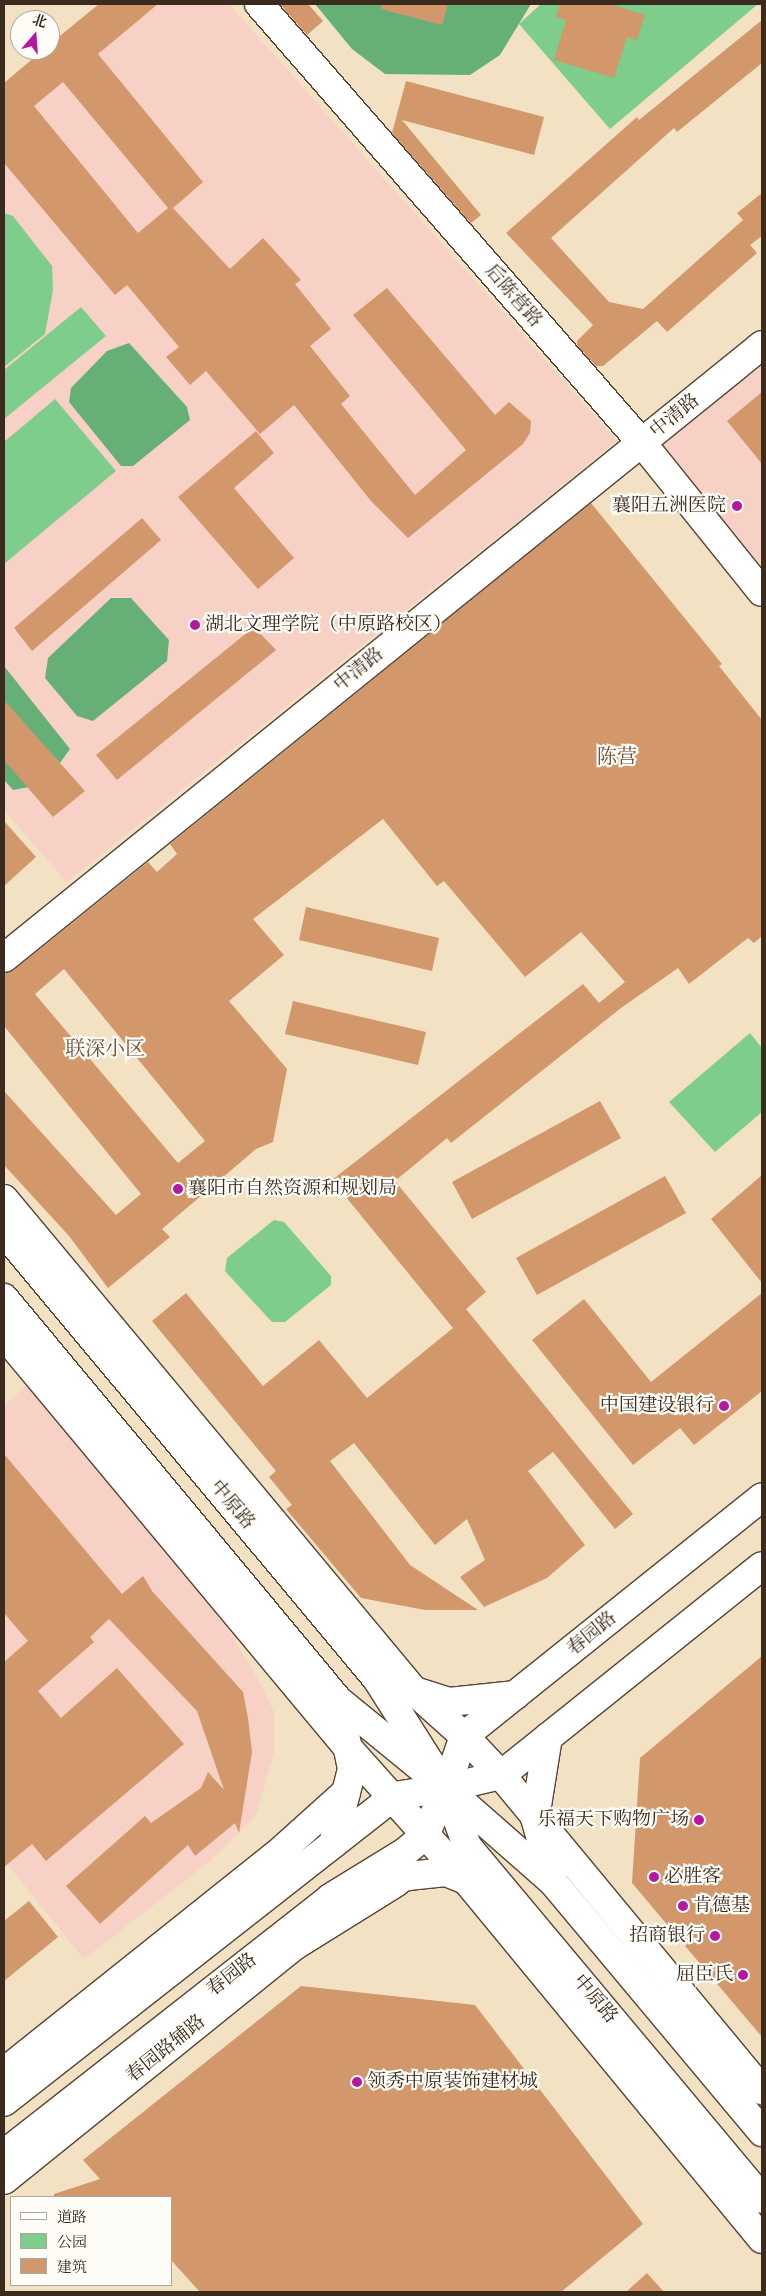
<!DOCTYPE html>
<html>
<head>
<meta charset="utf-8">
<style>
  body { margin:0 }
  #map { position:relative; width:766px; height:2296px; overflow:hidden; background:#f2e1c3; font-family:"IM FELL DW Pica","Noto Serif SC",serif }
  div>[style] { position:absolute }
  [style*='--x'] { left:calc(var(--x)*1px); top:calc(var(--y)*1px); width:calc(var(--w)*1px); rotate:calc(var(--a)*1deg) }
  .built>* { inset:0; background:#f7d1c6 }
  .green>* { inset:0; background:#7ecd8c }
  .forest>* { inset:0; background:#66b078 }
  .building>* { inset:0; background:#d3976c }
  .roads { filter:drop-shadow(1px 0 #564537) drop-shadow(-1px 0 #564537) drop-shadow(0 1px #564537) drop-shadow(0 -1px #564537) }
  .minor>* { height:28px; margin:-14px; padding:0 14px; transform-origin:14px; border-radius:14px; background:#fff }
  .major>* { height:28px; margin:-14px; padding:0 14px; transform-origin:14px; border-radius:14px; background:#fff }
  .dots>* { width:14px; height:14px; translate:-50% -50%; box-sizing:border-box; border:2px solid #fdfcf7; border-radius:50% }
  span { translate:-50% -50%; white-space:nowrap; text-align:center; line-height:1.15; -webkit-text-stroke:4.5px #fdfcf7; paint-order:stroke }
  .street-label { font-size:19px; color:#3b2a1e }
  .poi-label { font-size:19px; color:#3b2a1e }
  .right { translate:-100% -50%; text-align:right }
  .left { translate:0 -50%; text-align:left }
  .neighbourhood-label { font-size:20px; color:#705039 }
  .frame { position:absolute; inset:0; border:5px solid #3b2a1e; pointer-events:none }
  .legend { position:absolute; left:10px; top:2196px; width:162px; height:90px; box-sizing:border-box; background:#fdfcf7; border:1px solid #afa8a0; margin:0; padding:6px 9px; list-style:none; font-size:15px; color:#3b2a1e }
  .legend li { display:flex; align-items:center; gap:10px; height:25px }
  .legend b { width:25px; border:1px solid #afa8a0 }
  .north { position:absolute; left:10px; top:10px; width:50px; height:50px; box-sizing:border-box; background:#fdfcf7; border:1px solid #afa8a0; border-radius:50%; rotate:18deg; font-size:14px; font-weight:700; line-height:20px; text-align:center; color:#3b2a1e }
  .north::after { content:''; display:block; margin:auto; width:18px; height:22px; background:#b5179e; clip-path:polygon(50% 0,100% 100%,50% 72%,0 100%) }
</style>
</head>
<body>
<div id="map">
  <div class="built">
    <i style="clip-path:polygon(159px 4px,229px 4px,617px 441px,67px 882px,4px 810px,4px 124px)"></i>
    <i style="clip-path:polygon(762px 365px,762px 566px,661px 446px)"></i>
    <i style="clip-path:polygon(28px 1384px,218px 1613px,260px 1683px,274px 1712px,274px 1752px,256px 1815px,210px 1861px,84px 1959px,4px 1860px,4px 1406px)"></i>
  </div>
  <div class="green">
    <i style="clip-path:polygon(541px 4px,758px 4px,610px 129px,519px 24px)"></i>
    <i style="clip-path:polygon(4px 213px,13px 216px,52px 266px,53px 290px,45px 334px,4px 367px)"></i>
    <i style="clip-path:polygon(81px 307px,106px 336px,4px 419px,4px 370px)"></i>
    <i style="clip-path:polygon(55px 399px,116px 471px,4px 564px,4px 442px)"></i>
    <i style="clip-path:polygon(750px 1033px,762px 1048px,762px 1112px,715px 1152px,669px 1102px)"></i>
    <i style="clip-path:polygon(274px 1220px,284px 1222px,331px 1276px,331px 1285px,285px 1322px,272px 1322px,225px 1271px,227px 1258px)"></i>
  </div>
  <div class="forest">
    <i style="clip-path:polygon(315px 4px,531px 4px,500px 55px,470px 75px,385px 74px,352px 49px)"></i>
    <i style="clip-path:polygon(129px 343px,187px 407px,190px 420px,133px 466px,121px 466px,69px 402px,71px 388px,107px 351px)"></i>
    <i style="clip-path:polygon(111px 598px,131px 598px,169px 640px,167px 661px,93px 721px,77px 716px,45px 678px,48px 658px)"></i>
    <i style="clip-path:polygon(4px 666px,70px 749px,45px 784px,13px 790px,4px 780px)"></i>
  </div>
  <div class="building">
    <i style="clip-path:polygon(evenodd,99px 4px,158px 4px,98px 54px,203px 182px,173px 208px,230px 269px,263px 238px,301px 280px,295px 284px,331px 329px,310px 346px,350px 396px,341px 404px,415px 495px,466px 450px,353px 315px,387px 288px,495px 415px,509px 402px,531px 421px,530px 433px,523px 444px,408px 538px,371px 501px,294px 405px,260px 434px,206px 371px,190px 385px,166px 357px,179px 347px,127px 285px,115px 295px,4px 163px,4px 83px,43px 50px,50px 50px,50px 44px,99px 4px,63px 82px,168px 208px,138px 233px,34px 106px,63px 82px)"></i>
    <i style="clip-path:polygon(280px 4px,308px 4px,323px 21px,307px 35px)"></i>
    <i style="clip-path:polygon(382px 4px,448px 4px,442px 25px,381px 9px)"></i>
    <i style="clip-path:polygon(560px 4px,609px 4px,645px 15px,637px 40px,627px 37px,614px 78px,554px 60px,566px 20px,556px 17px)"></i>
    <i style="clip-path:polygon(762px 20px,762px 63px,677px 132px,674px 128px,551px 238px,609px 302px,643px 309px,743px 220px,737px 213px,762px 193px,762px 236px,750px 245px,757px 253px,667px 332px,657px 321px,603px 366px,596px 366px,577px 345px,577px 341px,593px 325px,506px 233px,637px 117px,639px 120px)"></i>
    <i style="clip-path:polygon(406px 81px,544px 117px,534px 155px,402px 120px,481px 215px,471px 223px,392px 133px)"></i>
    <i style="clip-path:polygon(762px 392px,762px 464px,727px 421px)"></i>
    <i style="clip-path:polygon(256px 431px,274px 453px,234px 488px,294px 558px,258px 589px,178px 497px)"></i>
    <i style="clip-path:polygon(evenodd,591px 503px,722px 664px,719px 666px,762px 720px,762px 936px,754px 943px,748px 938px,689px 984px,678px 968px,621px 1008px,451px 1143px,447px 1138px,395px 1181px,486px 1292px,466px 1309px,633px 1514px,615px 1529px,553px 1452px,528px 1471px,585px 1545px,547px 1578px,484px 1607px,460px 1577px,485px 1560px,467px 1519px,435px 1545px,354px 1443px,330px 1461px,410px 1565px,478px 1610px,425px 1610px,361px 1598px,286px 1509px,292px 1505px,269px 1477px,276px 1471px,152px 1321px,186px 1293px,263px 1386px,319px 1340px,367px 1398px,453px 1328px,332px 1180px,583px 984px,599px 1003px,625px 982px,581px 932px,525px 977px,444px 881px,437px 886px,383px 819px,253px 919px,284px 955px,229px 1001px,287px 1069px,273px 1142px,256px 1149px,162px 1229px,170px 1237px,108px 1288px,69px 1236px,4px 1165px,4px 1091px,116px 1215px,141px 1194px,4px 1026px,4px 974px,14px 970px,148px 862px,157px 872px,177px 854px,170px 844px,591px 503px,64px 969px,205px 1141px,178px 1163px,35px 994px,64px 969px)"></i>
    <i style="clip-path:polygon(142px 518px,161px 540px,32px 651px,14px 628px)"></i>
    <i style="clip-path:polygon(254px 627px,276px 650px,117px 780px,96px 755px)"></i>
    <i style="clip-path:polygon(4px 700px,85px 791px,53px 817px,4px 760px)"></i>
    <i style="clip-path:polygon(4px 821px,36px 857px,4px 886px)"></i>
    <i style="clip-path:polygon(306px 907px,439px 938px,432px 971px,299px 940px)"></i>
    <i style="clip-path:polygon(293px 1001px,426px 1032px,418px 1065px,285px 1034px)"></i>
    <i style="clip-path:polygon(600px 1101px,621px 1138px,472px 1219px,452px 1182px)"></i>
    <i style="clip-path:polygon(762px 1175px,762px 1283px,711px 1219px)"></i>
    <i style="clip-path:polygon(665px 1176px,686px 1213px,537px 1295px,516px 1258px)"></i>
    <i style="clip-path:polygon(762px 1293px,762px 1391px,694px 1445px,680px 1428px,633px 1465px,532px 1340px,584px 1299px,651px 1382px)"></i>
    <i style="clip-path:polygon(4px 1454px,122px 1594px,143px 1576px,152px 1591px,243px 1692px,248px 1718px,252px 1752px,239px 1833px,235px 1823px,195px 1856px,188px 1845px,100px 1924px,66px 1886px,145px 1816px,151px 1823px,201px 1788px,208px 1772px,224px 1790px,197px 1711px,109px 1619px,90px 1637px,94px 1642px,38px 1691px,61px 1718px,117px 1668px,184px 1744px,46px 1861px,32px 1844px,4px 1867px,4px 1662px,28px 1641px,4px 1613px)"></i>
    <i style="clip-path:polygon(762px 1656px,762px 2037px,632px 1883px,640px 1758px)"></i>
    <i style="clip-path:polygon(29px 1901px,58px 1937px,4px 1981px,4px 1921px)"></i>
    <i style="clip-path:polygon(301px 1986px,475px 2005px,643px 2224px,561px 2292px,200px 2292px,171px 2260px,171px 2197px,54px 2197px,54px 2194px,100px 2179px,83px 2160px)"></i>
    <i style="clip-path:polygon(647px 2273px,664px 2292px,626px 2292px)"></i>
  </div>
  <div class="roads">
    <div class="minor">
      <i style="--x:259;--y:4;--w:583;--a:48.9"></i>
      <i style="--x:642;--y:443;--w:191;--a:51.2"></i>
      <i style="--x:4;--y:958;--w:975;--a:-38.96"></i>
      <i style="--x:4;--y:1199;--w:642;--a:50.18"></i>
      <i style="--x:415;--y:1692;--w:66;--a:41.9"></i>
      <i style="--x:464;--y:1736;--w:54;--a:46.5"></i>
      <i style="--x:501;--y:1775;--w:409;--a:50.4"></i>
      <i style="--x:4;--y:1335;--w:537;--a:50.21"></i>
      <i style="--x:348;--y:1748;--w:177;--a:48.2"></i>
      <i style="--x:466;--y:1880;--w:465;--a:50.5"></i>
      <i style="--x:4;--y:2072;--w:357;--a:-38.6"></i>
      <i style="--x:283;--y:1849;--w:85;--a:-42.1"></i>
      <i style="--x:4;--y:2180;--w:373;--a:-38.9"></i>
      <i style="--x:294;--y:1946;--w:121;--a:-31.9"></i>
    </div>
    <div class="major">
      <i style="--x:4;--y:1232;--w:582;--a:50.16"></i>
      <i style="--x:377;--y:1679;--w:129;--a:57.7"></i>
      <i style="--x:446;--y:1788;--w:142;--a:41.3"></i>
      <i style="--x:553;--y:1882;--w:326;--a:50.1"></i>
      <i style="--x:4;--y:1298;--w:523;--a:50.28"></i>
      <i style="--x:338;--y:1700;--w:139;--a:39.2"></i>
      <i style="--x:446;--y:1788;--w:62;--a:70.1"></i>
      <i style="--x:467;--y:1846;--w:460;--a:50.1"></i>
      <i style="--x:377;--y:1679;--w:76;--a:17.7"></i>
      <i style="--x:449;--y:1702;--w:67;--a:-6"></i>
      <i style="--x:548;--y:1737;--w:82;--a:99.1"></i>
      <i style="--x:535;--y:1818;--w:66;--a:74.3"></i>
      <i style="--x:333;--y:1844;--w:77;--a:-75.8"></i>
      <i style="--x:352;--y:1769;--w:70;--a:-101.5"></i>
      <i style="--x:363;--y:1889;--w:47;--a:-16.1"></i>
      <i style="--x:408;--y:1876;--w:38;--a:-6"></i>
      <i style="--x:446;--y:1872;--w:67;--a:22"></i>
      <i style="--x:4;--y:2102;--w:496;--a:-38.1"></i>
      <i style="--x:394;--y:1796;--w:53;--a:-8.7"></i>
      <i style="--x:446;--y:1788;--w:55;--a:-70.9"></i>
      <i style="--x:464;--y:1736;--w:382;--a:-38.7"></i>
      <i style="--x:4;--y:2154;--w:415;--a:-38.1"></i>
      <i style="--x:330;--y:1898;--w:88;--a:-31.5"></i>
      <i style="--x:405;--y:1852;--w:26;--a:-40"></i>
      <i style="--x:425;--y:1835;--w:51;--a:-65.9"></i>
      <i style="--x:446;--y:1788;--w:57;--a:-13.3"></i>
      <i style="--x:501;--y:1775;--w:334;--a:-38.7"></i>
    </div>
  </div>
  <div class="dots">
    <i style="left:737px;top:506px;background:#b5179e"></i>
    <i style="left:195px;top:625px;background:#b5179e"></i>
    <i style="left:178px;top:1189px;background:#b5179e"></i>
    <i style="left:724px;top:1406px;background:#b5179e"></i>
    <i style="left:699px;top:1820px;background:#b5179e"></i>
    <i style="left:654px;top:1877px;background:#b5179e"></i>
    <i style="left:683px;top:1906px;background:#b5179e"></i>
    <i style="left:715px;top:1936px;background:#b5179e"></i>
    <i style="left:743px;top:1975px;background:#b5179e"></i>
    <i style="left:357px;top:2082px;background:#b5179e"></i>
  </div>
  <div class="street-label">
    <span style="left:513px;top:296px;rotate:49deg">后陈营路</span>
    <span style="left:675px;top:416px;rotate:-39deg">中清路</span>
    <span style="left:359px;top:670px;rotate:-39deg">中清路</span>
    <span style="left:232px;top:1505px;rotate:50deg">中原路</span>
    <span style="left:592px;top:1634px;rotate:-39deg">春园路</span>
    <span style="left:232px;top:1975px;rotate:-38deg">春园路</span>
    <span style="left:595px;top:1999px;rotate:50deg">中原路</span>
    <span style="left:166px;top:2049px;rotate:-39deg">春园路辅路</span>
  </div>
  <div class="poi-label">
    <span class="right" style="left:726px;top:506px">襄阳五洲医院</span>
    <span class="left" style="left:205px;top:625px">湖北文理学院（中原路校区）</span>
    <span class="left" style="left:188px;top:1189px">襄阳市自然资源和规划局</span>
    <span class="right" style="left:714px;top:1406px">中国建设银行</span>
    <span class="right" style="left:689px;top:1820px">乐福天下购物广场</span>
    <span class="left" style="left:664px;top:1877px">必胜客</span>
    <span class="left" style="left:693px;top:1906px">肯德基</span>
    <span class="right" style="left:705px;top:1936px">招商银行</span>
    <span class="right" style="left:733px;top:1975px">屈臣氏</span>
    <span class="left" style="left:367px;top:2082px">领秀中原装饰建材城</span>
  </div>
  <div class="neighbourhood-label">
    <span style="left:617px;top:757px">陈营</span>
    <span style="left:105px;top:1049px">联深小区</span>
  </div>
  <div class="frame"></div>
  <ul class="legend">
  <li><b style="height:6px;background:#fff"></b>道路</li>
  <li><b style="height:14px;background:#7ecd8c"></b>公园</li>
  <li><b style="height:14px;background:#d3976c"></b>建筑</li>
  </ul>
  <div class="north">北</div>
</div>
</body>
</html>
